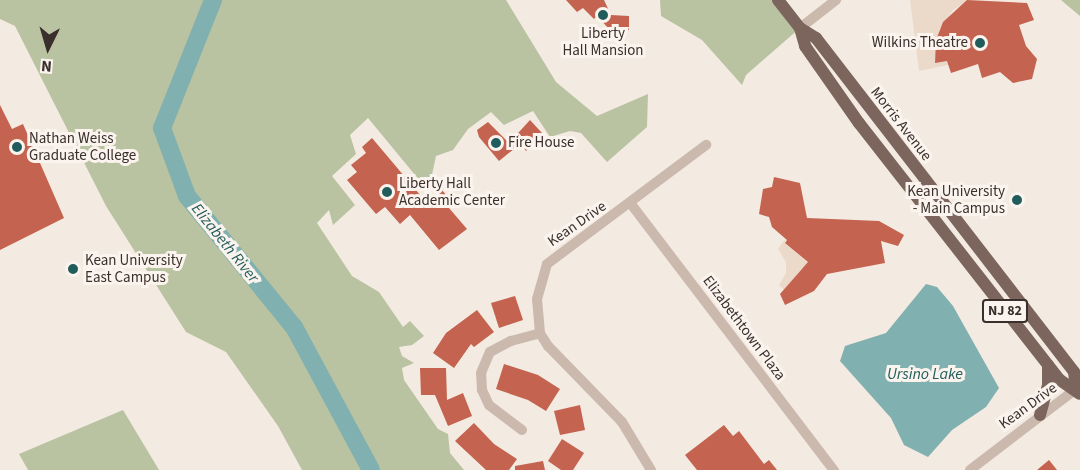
<!DOCTYPE html>
<html>
<head>
<meta charset="utf-8">
<style>
  body { margin:0 }
  #map { position:relative; width:1080px; height:470px; overflow:hidden; background:#f3eae1; font-family:"Source Sans 3",sans-serif }
  div>[style] { position:absolute }
  [style*='--x'] { left:calc(var(--x)*1px); top:calc(var(--y)*1px); width:calc(var(--w)*1px); rotate:calc(var(--a)*1deg) }
  .green>* { inset:0; background:#bac3a1 }
  .plaza>* { inset:0; background:#ebdac9 }
  .water>* { inset:0; background:#80b0af }
  .river>* { height:18px; margin:-9px; padding:0 9px; transform-origin:9px; border-radius:9px; background:#80b0af }
  .building>* { inset:0; background:#c4634f }
  .minor>* { height:10px; margin:-5px; padding:0 5px; transform-origin:5px; border-radius:5px; background:#ccb9ad }
  .major>* { height:12px; margin:-6px; padding:0 6px; transform-origin:6px; border-radius:6px; background:#7c655d }
  .dots>* { width:16px; height:16px; translate:-50% -50%; box-sizing:border-box; border:3px solid #fbf4ee; border-radius:50% }
  span { translate:-50% -50%; white-space:nowrap; text-align:center; line-height:1.15; -webkit-text-stroke:6px #fbf4ee; paint-order:stroke }
  .shield-label span { padding:2px 4px; background:#fbf4ee; border:2px solid; border-radius:4px; -webkit-text-stroke-width:0 }
  .shield-label { font-size:14px; color:#3a2f2b; font-weight:700 }
  .poi-label { font-size:15px; color:#3a2f2b }
  .right { translate:-100% -50%; text-align:right }
  .left { translate:0 -50%; text-align:left }
  .street-label { font-size:15px; color:#3a2f2b }
  .water-label { font-size:16px; color:#215c5c; font-style:italic }
  .north { position:absolute; left:18px; top:18px; width:60px; height:60px; -webkit-text-stroke:4px #fbf4ee; paint-order:stroke; rotate:185deg; font-size:16px; font-weight:700; line-height:24px; text-align:center; color:#3a2f2b }
  .north::after { content:''; display:block; margin:auto; width:21px; height:27px; background:#3a2f2b; clip-path:polygon(50% 0,100% 100%,50% 72%,0 100%) }
</style>
</head>
<body>
<div id="map">
  <div class="green">
    <i style="clip-path:polygon(0 0,506px 0,556px 82px,597px 116px,648px 94px,647px 127px,607px 162px,581px 133px,570px 131px,550px 137px,533px 111px,504px 125px,491px 112px,468px 129px,453px 150px,436px 156px,431px 179px,420px 181px,368px 118px,350px 135px,356px 154px,332px 176px,355px 205px,333px 225px,329px 210px,317px 223px,352px 276px,379px 292px,403px 327px,410px 321px,424px 336px,412px 345px,399px 347px,402px 356px,414px 363px,402px 368px,404px 380px,438px 429px,448px 434px,450px 453px,464px 470px,302px 470px,278px 426px,226px 352px,186px 332px,106px 206px,15px 26px,0 19px)"></i>
    <i style="clip-path:polygon(660px 0,777px 0,800px 28px,746px 75px,742px 85px,702px 40px,661px 16px)"></i>
    <i style="clip-path:polygon(1061px 0,1080px 0,1080px 16px,1068px 6px)"></i>
    <i style="clip-path:polygon(123px 410px,159px 470px,28px 470px,19px 454px)"></i>
  </div>
  <div class="plaza">
    <i style="clip-path:polygon(910px 0,970px 0,953px 10px,939px 30px,935px 62px,948px 60px,948px 65px,919px 71px)"></i>
    <i style="clip-path:polygon(785px 239px,785px 243px,812px 266px,802px 268px,784px 290px,779px 285px,786px 273px,786px 262px,778px 249px)"></i>
  </div>
  <div class="water">
    <i style="clip-path:polygon(926px 284px,937px 287px,953px 306px,999px 388px,986px 407px,952px 430px,928px 457px,904px 445px,891px 418px,840px 361px,845px 346px,886px 333px)"></i>
  </div>
  <div class="river">
    <i style="--x:213;--y:0;--w:138;--a:111.7"></i>
    <i style="--x:162;--y:128;--w:72;--a:69.8"></i>
    <i style="--x:187;--y:196;--w:169;--a:50.8"></i>
    <i style="--x:294;--y:327;--w:162;--a:61.7"></i>
  </div>
  <div class="building">
    <i style="clip-path:polygon(566px 0,604px 0,611px 15px,629px 16px,629px 30px,610px 30px,597px 16px,594px 19px,583px 8px,577px 12px)"></i>
    <i style="clip-path:polygon(967px 0,1027px 3px,1034px 20px,1019px 25px,1026px 46px,1037px 59px,1032px 79px,1013px 83px,1000px 72px,982px 78px,978px 64px,951px 73px,947px 61px,935px 63px,936px 40px,943px 22px)"></i>
    <i style="clip-path:polygon(0 105px,12px 129px,23px 124px,64px 218px,0 250px)"></i>
    <i style="clip-path:polygon(530px 120px,542px 133px,534px 143px,526px 151px,520px 144px,499px 161px,479px 137px,477px 130px,488px 122px,509px 143px)"></i>
    <i style="clip-path:polygon(372px 138px,426px 202px,441px 189px,448px 197px,443px 201px,467px 229px,439px 250px,410px 215px,400px 224px,385px 207px,376px 214px,347px 180px,357px 172px,351px 165px,366px 153px,362px 147px)"></i>
    <i style="clip-path:polygon(774px 177px,800px 183px,807px 218px,879px 221px,904px 235px,898px 246px,881px 241px,885px 263px,827px 274px,814px 291px,785px 305px,780px 294px,808px 262px,785px 243px,787px 240px,772px 227px,769px 217px,759px 214px,763px 189px,772px 187px)"></i>
    <i style="clip-path:polygon(515px 296px,523px 320px,499px 328px,491px 303px)"></i>
    <i style="clip-path:polygon(477px 310px,494px 332px,474px 347px,471px 344px,454px 368px,433px 353px,446px 333px)"></i>
    <i style="clip-path:polygon(504px 364px,538px 375px,560px 389px,546px 411px,528px 400px,496px 389px)"></i>
    <i style="clip-path:polygon(420px 368px,446px 368px,447px 400px,463px 393px,472px 416px,448px 426px,435px 395px,421px 395px)"></i>
    <i style="clip-path:polygon(580px 405px,585px 430px,560px 435px,554px 411px)"></i>
    <i style="clip-path:polygon(474px 423px,494px 444px,517px 459px,509px 470px,486px 470px,455px 441px)"></i>
    <i style="clip-path:polygon(724px 425px,733px 436px,739px 431px,764px 464px,769px 460px,777px 470px,697px 470px,685px 455px)"></i>
    <i style="clip-path:polygon(562px 439px,584px 453px,573px 470px,561px 470px,548px 461px)"></i>
    <i style="clip-path:polygon(1049px 460px,1057px 470px,1037px 470px)"></i>
    <i style="clip-path:polygon(543px 461px,545px 470px,515px 470px,515px 466px)"></i>
  </div>
  <div class="minor">
    <i style="--x:800;--y:28;--w:46;--a:-37.9"></i>
    <i style="--x:631;--y:204;--w:335;--a:52.7"></i>
    <i style="--x:522;--y:430;--w:41;--a:-142.9"></i>
    <i style="--x:489;--y:405;--w:17;--a:-115"></i>
    <i style="--x:482;--y:390;--w:17;--a:-93"></i>
    <i style="--x:481;--y:373;--w:23;--a:-67"></i>
    <i style="--x:490;--y:352;--w:24;--a:-28"></i>
    <i style="--x:511;--y:341;--w:30;--a:-15"></i>
    <i style="--x:651;--y:470;--w:56;--a:-121.1"></i>
    <i style="--x:622;--y:422;--w:106;--a:-134.2"></i>
    <i style="--x:548;--y:346;--w:15;--a:-122"></i>
    <i style="--x:540;--y:333;--w:34;--a:-95"></i>
    <i style="--x:537;--y:299;--w:36;--a:-74"></i>
    <i style="--x:547;--y:264;--w:199;--a:-36.8"></i>
    <i style="--x:970;--y:470;--w:133;--a:-37.4"></i>
  </div>
  <div class="major">
    <i style="--x:778;--y:0;--w:36;--a:52"></i>
    <i style="--x:800;--y:28;--w:19;--a:74"></i>
    <i style="--x:805;--y:46;--w:94;--a:55"></i>
    <i style="--x:859;--y:123;--w:326;--a:52"></i>
    <i style="--x:1060;--y:380;--w:24;--a:35"></i>
    <i style="--x:800;--y:28;--w:19;--a:32"></i>
    <i style="--x:816;--y:38;--w:422;--a:52.3"></i>
    <i style="--x:1074;--y:372;--w:17;--a:83"></i>
    <i style="--x:1040;--y:415;--w:31;--a:-75"></i>
    <i style="--x:1048;--y:385;--w:20;--a:-90"></i>
  </div>
  <div class="dots">
    <i style="left:603px;top:15px;background:#215c5c"></i>
    <i style="left:980px;top:43px;background:#215c5c"></i>
    <i style="left:496px;top:143px;background:#215c5c"></i>
    <i style="left:17px;top:147px;background:#215c5c"></i>
    <i style="left:387px;top:192px;background:#215c5c"></i>
    <i style="left:1017px;top:200px;background:#215c5c"></i>
    <i style="left:73px;top:269px;background:#215c5c"></i>
  </div>
  <div class="shield-label">
    <span style="left:1005px;top:311px">NJ 82</span>
  </div>
  <div class="poi-label">
    <span style="left:603px;top:42px">Liberty<br>Hall Mansion</span>
    <span class="right" style="left:968px;top:43px">Wilkins Theatre</span>
    <span class="left" style="left:29px;top:147px">Nathan Weiss<br>Graduate College</span>
    <span class="left" style="left:508px;top:143px">Fire House</span>
    <span class="left" style="left:399px;top:192px">Liberty Hall<br>Academic Center</span>
    <span class="right" style="left:1005px;top:200px">Kean University<br>- Main Campus</span>
    <span class="left" style="left:85px;top:269px">Kean University<br>East Campus</span>
  </div>
  <div class="street-label">
    <span style="left:901px;top:124px;rotate:52deg">Morris Avenue</span>
    <span style="left:577px;top:224px;rotate:-35deg">Kean Drive</span>
    <span style="left:744px;top:328px;rotate:53deg">Elizabethtown Plaza</span>
    <span style="left:1028px;top:406px;rotate:-36deg">Kean Drive</span>
  </div>
  <div class="water-label">
    <span style="left:225px;top:243px;rotate:51deg">Elizabeth River</span>
    <span style="left:925px;top:374px">Ursino Lake</span>
  </div>
  <div class="north">N</div>
</div>
</body>
</html>
